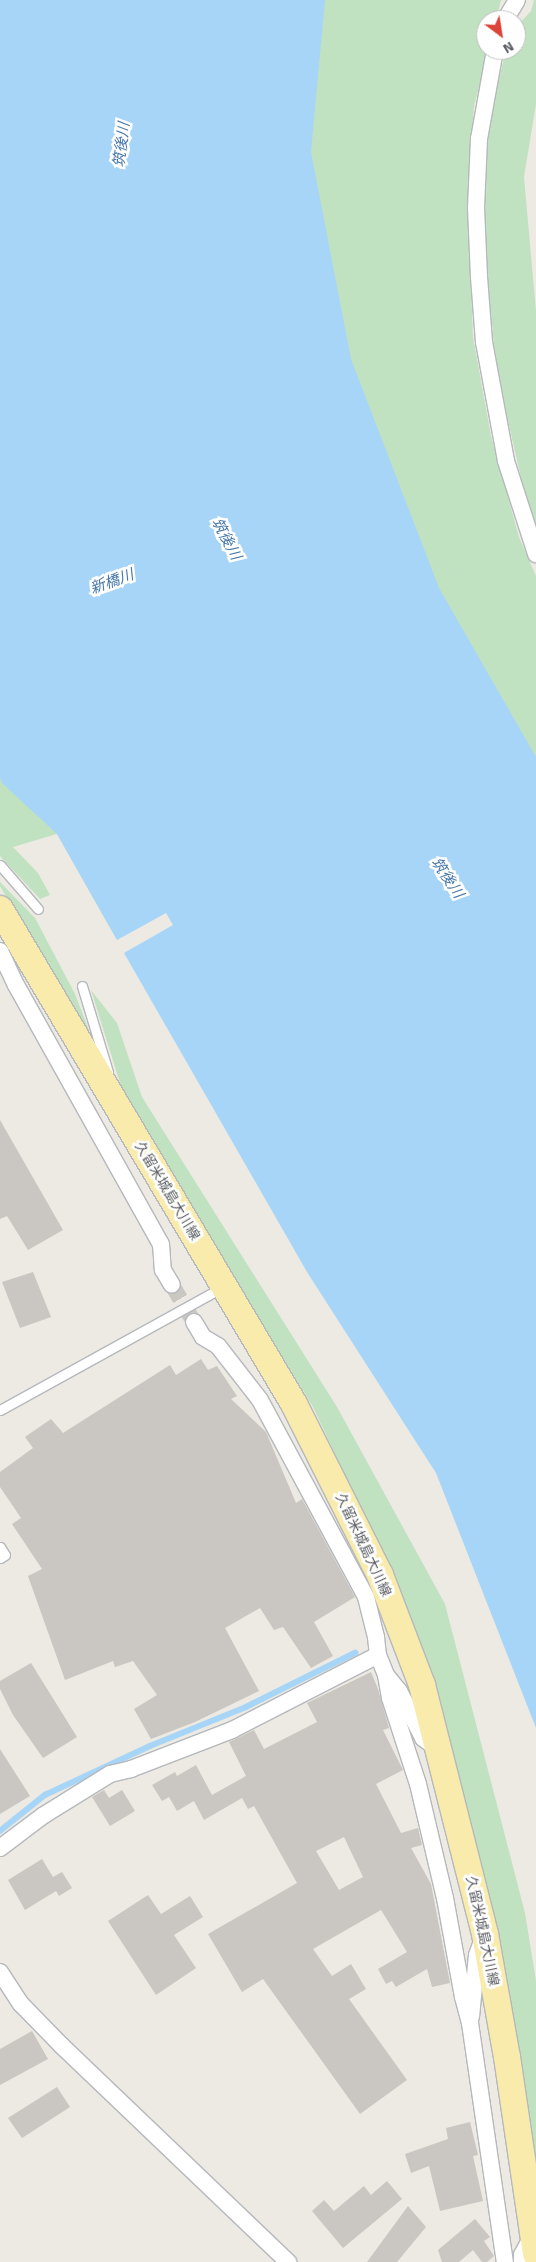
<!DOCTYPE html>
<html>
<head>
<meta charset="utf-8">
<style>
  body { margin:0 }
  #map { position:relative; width:536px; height:2262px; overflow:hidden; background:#eceae2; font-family:Signika,"Noto Sans JP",sans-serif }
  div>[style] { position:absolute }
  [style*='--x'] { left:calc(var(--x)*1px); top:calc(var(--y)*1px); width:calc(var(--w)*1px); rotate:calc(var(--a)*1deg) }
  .green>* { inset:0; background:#c1e2c0 }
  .water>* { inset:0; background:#a6d5f8 }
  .stream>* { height:5.5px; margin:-2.75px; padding:0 2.75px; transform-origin:2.75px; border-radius:2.75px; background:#a6d5f8 }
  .building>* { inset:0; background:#cac6c2 }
  .street-tunnel>* { height:16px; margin-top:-8px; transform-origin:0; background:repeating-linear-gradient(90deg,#c8c7c2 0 16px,transparent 0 24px) }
  .roads { filter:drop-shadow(1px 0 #b5b8bc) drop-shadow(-1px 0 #b5b8bc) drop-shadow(0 1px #b5b8bc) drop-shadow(0 -1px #b5b8bc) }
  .lane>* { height:9px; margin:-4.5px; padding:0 4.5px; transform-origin:4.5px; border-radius:4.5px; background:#fff }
  .street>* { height:16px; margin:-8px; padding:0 8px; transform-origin:8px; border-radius:8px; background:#fff }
  .primary>* { height:26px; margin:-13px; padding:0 13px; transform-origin:13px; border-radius:13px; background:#f8ebab }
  span { translate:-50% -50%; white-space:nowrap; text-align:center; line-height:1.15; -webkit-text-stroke:5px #fff; paint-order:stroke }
  .street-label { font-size:14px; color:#5b5e62 }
  .water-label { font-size:15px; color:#4577a8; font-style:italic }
  .north { position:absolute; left:476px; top:10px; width:50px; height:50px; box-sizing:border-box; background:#fff; border:1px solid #bdbfc0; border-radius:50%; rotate:149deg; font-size:14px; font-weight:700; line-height:20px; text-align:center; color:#5b5e62 }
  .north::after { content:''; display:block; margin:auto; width:18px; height:22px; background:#db4439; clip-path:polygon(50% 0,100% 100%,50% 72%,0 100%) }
</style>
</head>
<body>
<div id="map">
  <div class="green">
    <i style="clip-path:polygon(299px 0,501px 0,496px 20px,486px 20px,486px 50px,489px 50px,474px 106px,468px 203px,473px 337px,491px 436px,519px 537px,536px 576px,536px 786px,426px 591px,313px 275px)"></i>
    <i style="clip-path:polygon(534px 0,536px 0,536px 104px,524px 177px,536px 311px,536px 525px,524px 491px,496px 368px,482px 215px,488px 123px,506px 50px,516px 50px,516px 27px,531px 11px)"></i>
    <i style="clip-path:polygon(0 688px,117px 940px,57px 834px,13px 847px,38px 873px,50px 895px,40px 899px,0 856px)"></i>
    <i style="clip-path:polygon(0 882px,35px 918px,75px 994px,97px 1051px,0 886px)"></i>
    <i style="clip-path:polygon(91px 990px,117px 1023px,142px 1097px,337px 1407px,445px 1604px,525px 1913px,536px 1981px,536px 2170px,497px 1927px,449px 1737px,388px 1567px,313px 1407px,125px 1099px)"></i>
  </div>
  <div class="water">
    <i style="clip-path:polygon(0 0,325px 0,311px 152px,351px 359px,439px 588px,536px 757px,536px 1728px,436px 1473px,307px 1272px,124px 953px,173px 925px,166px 913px,117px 940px,57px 834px,2px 783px,0 777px)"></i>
  </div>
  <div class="stream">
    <i style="--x:0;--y:1831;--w:58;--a:-38.7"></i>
    <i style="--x:45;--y:1795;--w:116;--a:-25"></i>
    <i style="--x:150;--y:1746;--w:104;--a:-22.1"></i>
    <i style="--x:246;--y:1707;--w:122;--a:-26.4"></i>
  </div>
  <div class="building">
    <i style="clip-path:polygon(0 1120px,63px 1230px,28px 1250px,7px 1216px,0 1219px)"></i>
    <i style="clip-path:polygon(33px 1272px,51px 1317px,20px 1328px,2px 1282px)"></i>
    <i style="clip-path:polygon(201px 1359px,208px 1370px,217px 1366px,237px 1396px,231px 1399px,266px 1432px,296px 1503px,302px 1499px,355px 1597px,314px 1622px,333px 1656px,311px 1668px,283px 1627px,274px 1630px,260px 1608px,225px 1628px,259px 1691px,195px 1722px,151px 1739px,134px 1709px,157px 1695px,133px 1661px,115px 1667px,113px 1661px,65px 1680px,28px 1576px,42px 1569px,12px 1524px,21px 1518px,0 1487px,0 1472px,33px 1448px,25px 1437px,51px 1419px,63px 1433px,170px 1365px,176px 1375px)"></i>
    <i style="clip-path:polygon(31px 1663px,77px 1737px,43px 1758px,13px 1715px,0 1689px,0 1681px)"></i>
    <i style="clip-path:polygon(evenodd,371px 1672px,378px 1689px,389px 1728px,383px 1730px,403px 1770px,376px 1784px,401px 1833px,418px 1828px,422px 1845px,411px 1848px,431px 1884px,450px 1983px,432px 1987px,427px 1969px,396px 1987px,392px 1981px,386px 1984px,378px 1969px,407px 1952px,381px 1910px,313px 1949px,332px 1976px,351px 1964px,366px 1989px,349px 1999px,407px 2080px,360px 2114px,263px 1979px,242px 1992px,208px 1934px,297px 1883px,254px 1806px,248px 1809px,242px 1798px,204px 1820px,194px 1801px,177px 1811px,169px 1797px,162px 1801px,152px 1785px,175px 1772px,177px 1776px,196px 1765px,212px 1795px,246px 1776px,229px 1742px,254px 1730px,264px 1749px,317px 1722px,307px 1703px,371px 1672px,344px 1837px,363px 1877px,339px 1890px,316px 1851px,344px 1837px)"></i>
    <i style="clip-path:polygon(0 1749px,30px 1796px,0 1814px)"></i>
    <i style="clip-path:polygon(104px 1790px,109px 1798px,122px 1790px,135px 1811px,110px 1826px,92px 1797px)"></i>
    <i style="clip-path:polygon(42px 1859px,53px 1877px,62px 1872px,72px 1888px,59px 1896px,56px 1891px,25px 1910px,8px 1880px)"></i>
    <i style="clip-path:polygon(148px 1895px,161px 1914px,190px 1896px,203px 1917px,174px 1935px,196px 1968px,156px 1995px,108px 1921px)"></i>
    <i style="clip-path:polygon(32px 2031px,48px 2059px,0 2085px,0 2049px)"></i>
    <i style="clip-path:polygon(57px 2087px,70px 2107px,22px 2138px,8px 2118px)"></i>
    <i style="clip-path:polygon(470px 2122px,478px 2155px,473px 2156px,483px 2201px,440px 2211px,429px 2166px,411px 2173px,405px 2154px,448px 2139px,446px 2128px)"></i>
    <i style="clip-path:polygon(387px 2181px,402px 2199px,343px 2248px,312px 2211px,324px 2200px,334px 2211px,364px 2186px,371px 2195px)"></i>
    <i style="clip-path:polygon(408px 2206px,426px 2227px,397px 2262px,367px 2262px)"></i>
    <i style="clip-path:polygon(475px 2219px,490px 2237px,484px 2241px,494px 2256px,487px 2262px,482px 2262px,473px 2250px,459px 2262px,442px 2262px,438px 2250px)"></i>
  </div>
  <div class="street-tunnel">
    <i style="--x:172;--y:1285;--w:43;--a:59.3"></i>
  </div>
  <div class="roads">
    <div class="lane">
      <i style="--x:0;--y:865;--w:58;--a:49.2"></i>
      <i style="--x:82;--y:986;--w:90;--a:73.2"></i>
      <i style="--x:0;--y:1410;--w:252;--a:-28.9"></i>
      <i style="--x:0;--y:1547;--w:9;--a:58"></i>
      <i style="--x:5;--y:1555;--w:6;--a:149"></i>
    </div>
    <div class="street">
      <i style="--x:505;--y:20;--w:23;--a:-59"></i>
      <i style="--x:495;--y:50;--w:90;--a:100.2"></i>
      <i style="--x:479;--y:139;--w:69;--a:92.5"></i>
      <i style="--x:476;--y:208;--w:69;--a:87.5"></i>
      <i style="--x:479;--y:277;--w:65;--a:85.6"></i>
      <i style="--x:484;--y:342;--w:121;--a:79.5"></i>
      <i style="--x:506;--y:461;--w:98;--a:72.1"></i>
      <i style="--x:0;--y:951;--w:38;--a:65"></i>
      <i style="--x:16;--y:985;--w:297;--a:60.8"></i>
      <i style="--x:161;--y:1244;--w:26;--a:86"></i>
      <i style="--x:163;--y:1270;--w:17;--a:59"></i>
      <i style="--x:194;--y:1322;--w:17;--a:59"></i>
      <i style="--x:203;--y:1337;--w:17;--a:31"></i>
      <i style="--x:218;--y:1346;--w:68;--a:52.1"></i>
      <i style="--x:260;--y:1400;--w:224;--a:61.7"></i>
      <i style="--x:366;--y:1597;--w:41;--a:76"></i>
      <i style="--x:376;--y:1637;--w:18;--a:84"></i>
      <i style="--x:386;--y:1675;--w:23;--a:80"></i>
      <i style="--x:390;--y:1698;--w:90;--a:72"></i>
      <i style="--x:418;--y:1784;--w:117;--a:76.7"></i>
      <i style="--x:445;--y:1898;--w:101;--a:79.7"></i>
      <i style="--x:463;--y:1997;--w:27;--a:75"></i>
      <i style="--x:470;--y:2023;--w:242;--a:81.7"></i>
      <i style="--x:0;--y:1848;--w:55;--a:-36.9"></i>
      <i style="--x:44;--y:1815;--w:78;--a:-31.8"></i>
      <i style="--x:110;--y:1774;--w:22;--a:-13"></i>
      <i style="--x:131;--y:1769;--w:108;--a:-21.1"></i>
      <i style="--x:232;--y:1730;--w:164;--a:-27.2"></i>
      <i style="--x:378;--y:1655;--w:22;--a:68"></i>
      <i style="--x:386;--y:1675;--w:21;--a:51"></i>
      <i style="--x:399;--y:1691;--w:53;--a:62.9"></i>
      <i style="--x:423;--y:1738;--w:15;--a:37"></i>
      <i style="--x:0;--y:1972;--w:38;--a:57"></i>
      <i style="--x:21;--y:2004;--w:59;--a:45.7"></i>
      <i style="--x:62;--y:2046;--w:313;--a:43.7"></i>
      <i style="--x:471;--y:2017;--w:62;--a:-84.5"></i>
      <i style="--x:477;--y:1955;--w:15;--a:-70"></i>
      <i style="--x:522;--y:2262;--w:7;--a:-90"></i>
      <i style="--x:522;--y:2255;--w:24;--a:-62"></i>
    </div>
    <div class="primary">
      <i style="--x:0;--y:909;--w:576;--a:59.29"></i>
      <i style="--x:294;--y:1404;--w:191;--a:63.3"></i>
      <i style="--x:380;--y:1575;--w:118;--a:69.1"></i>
      <i style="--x:422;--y:1685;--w:257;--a:75.8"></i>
      <i style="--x:485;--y:1934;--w:125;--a:79.9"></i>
      <i style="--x:507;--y:2057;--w:199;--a:81.6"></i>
    </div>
  </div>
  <div class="street-label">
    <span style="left:167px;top:1191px;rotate:59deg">久留米城島大川線</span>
    <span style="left:363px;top:1545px;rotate:65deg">久留米城島大川線</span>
    <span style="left:482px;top:1931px;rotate:78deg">久留米城島大川線</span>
  </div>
  <div class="water-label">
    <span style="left:122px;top:145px;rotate:-83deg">筑後川</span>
    <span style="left:226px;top:539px;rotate:62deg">筑後川</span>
    <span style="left:112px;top:582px;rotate:-20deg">新橋川</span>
    <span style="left:447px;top:878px;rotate:56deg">筑後川</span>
  </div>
  <div class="north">N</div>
</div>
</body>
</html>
